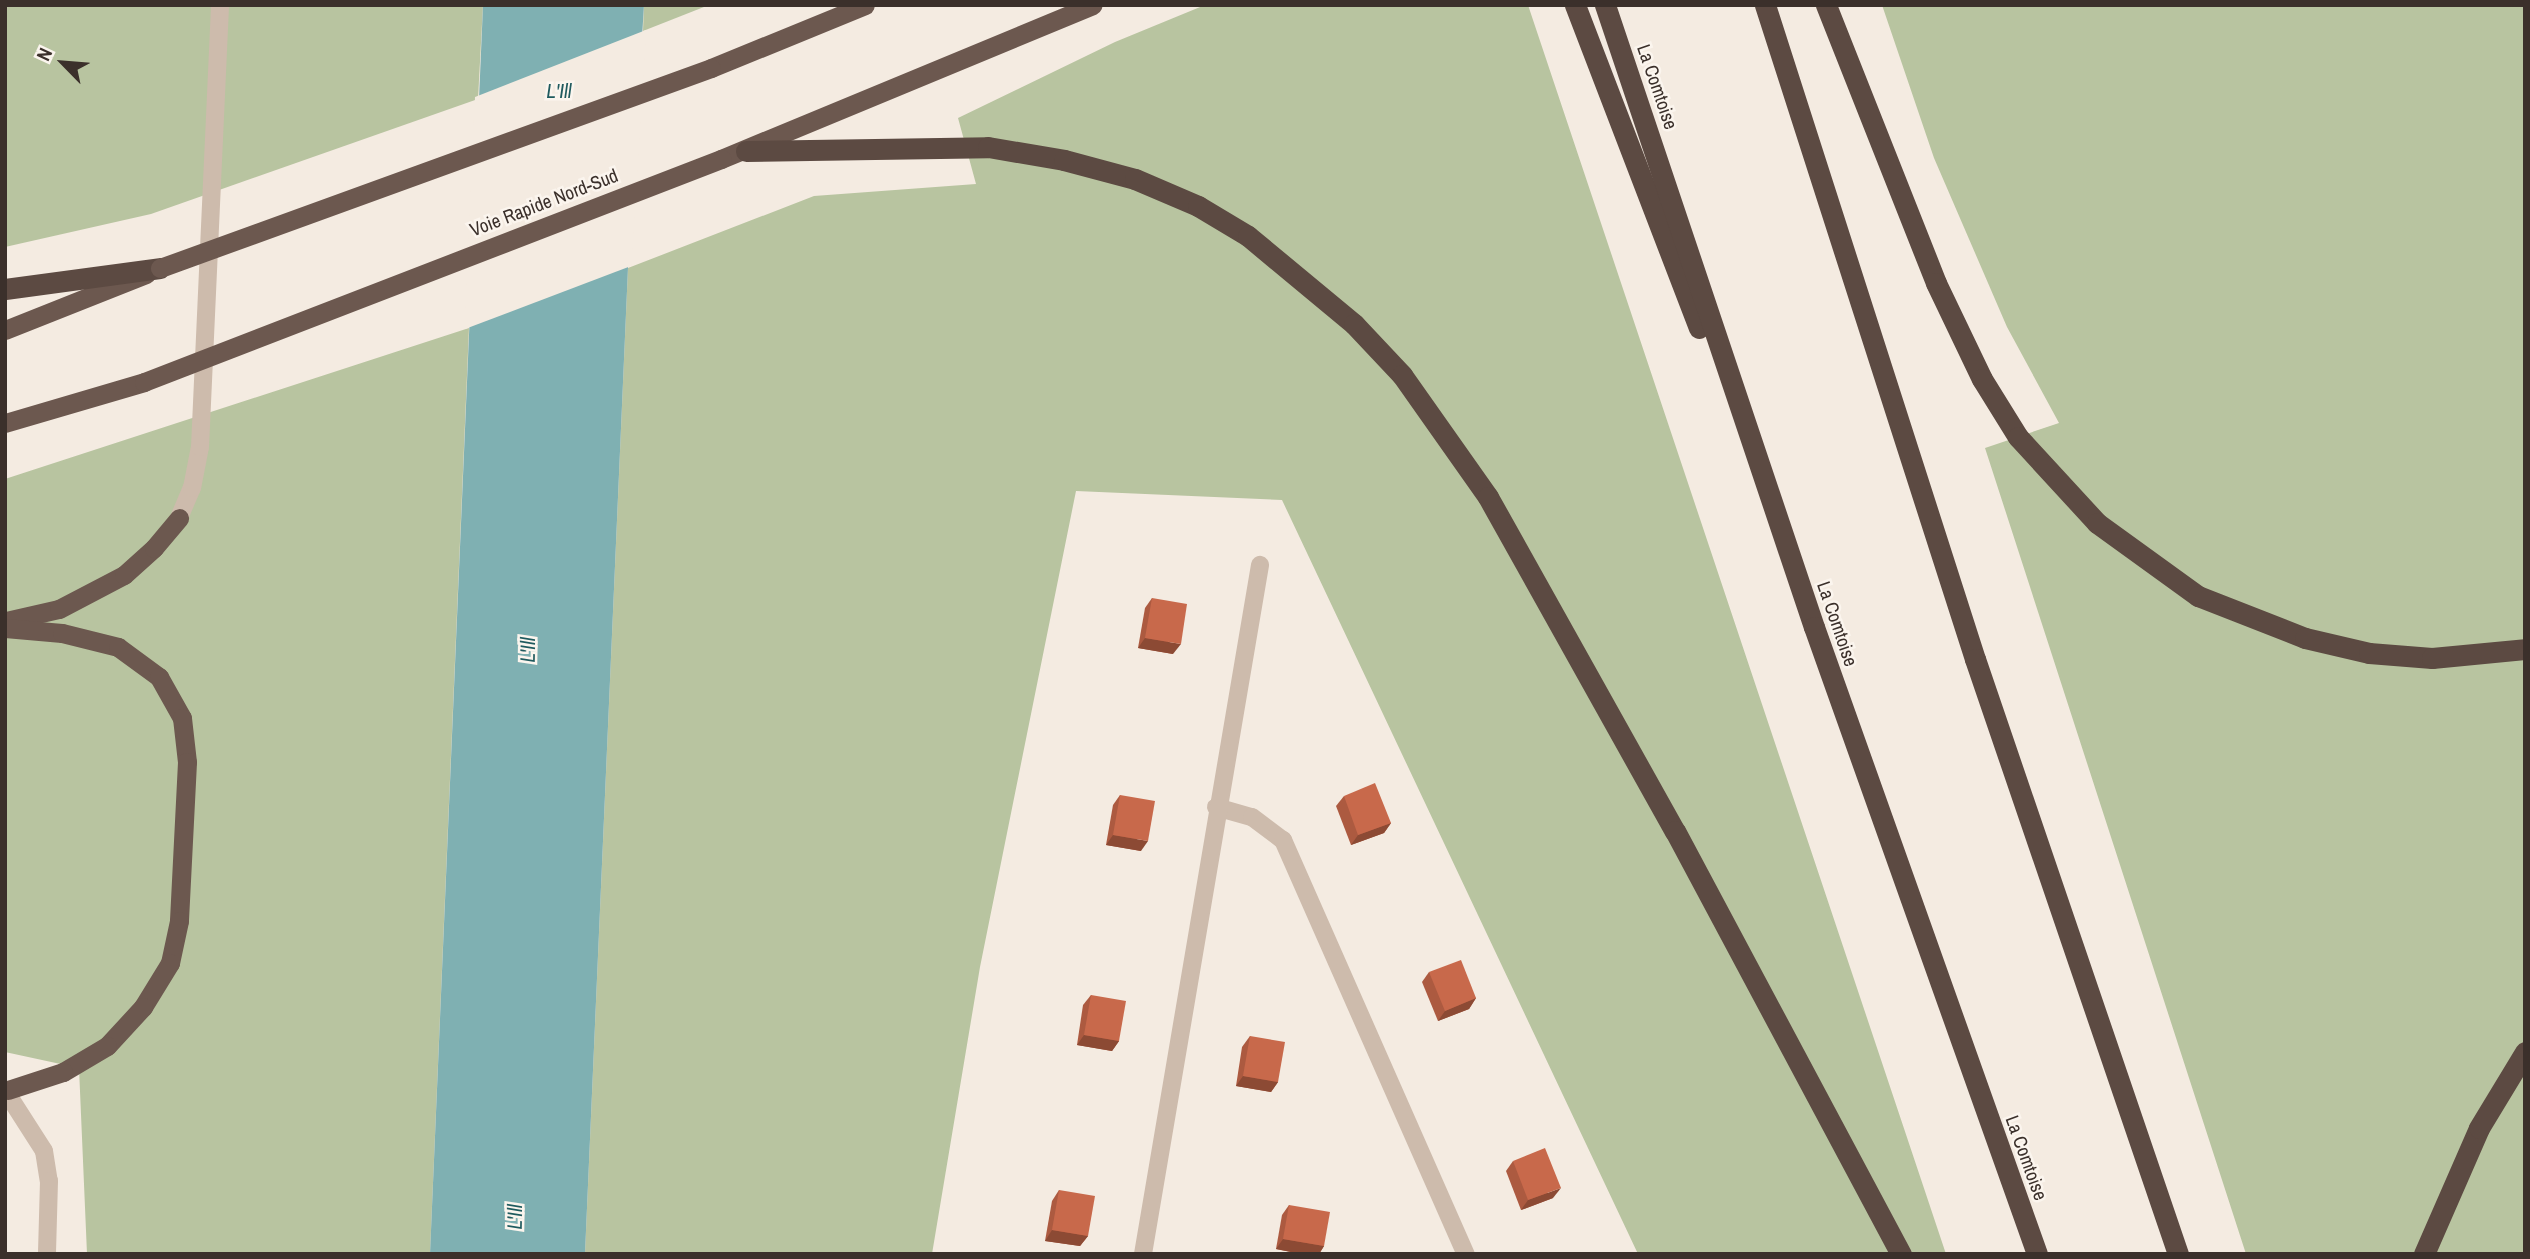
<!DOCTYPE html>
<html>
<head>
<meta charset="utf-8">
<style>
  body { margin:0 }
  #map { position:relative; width:2530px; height:1259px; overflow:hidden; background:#f4ebe1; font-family:"Archivo Narrow",sans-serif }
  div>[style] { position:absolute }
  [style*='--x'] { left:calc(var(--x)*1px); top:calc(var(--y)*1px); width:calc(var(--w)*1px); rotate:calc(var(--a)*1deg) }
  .green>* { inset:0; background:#b8c4a0 }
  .water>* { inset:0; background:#7fb0b2 }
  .pier>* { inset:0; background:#f4ebe1 }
  .service>* { height:18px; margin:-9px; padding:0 9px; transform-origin:9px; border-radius:9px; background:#cdbbac }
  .minor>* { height:18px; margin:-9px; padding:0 9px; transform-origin:9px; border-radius:9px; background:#cdbbac }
  .trunk>* { height:19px; margin:-9.5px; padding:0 9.5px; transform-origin:9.5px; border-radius:9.5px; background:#6c584f }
  .motorway>* { height:21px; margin:-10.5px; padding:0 10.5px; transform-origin:10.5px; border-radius:10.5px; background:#5c4a42 }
  .trunk-bridge>* { height:19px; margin:-9.5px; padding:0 9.5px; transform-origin:9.5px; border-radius:9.5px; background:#6c584f }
  .wall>* { inset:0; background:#ac5a40 }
  .shaded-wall>* { inset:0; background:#8c4a34 }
  .building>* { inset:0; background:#c8694b }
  span { translate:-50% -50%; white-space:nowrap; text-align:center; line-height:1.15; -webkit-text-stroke:5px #fbf5ee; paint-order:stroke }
  .street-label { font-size:19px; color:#3b302b }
  .water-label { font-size:21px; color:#1f5a5e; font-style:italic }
  .frame { position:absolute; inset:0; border:7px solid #3b302b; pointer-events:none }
  .north { position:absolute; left:28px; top:28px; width:70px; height:70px; -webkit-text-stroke:5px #fbf5ee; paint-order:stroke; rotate:295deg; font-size:19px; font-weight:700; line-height:28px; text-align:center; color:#3b302b }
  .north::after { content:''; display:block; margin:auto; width:24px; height:32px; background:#3b302b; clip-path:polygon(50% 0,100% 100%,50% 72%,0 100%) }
</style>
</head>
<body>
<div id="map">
  <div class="green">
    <i style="clip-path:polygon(5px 5px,483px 5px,478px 99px,151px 214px,5px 247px)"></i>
    <i style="clip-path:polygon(644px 5px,709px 5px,643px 31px)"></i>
    <i style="clip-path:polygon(1205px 5px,1528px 5px,1946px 1254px,1638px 1254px,1282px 500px,1076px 491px,980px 967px,932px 1254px,585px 1254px,628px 268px,814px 196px,976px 184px,958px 118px,1115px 42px)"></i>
    <i style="clip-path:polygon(1882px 5px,2525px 5px,2525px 1254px,2246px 1254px,1985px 448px,2059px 423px,2007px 327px,1934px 158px)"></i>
    <i style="clip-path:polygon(469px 328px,430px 1254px,87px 1254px,79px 1068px,5px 1052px,5px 479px)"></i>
  </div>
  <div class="water">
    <i style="clip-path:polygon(483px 5px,644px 5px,628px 268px,585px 1254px,430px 1254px)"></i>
  </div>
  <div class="pier">
    <i style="clip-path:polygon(646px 30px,631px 266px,465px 329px,475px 97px)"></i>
  </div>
  <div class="service">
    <i style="--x:1216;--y:807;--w:37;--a:16"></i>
    <i style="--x:1252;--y:817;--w:39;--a:37"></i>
    <i style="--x:1283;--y:840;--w:453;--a:66.2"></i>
    <i style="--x:1143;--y:1254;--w:699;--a:-80.36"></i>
  </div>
  <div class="minor">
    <i style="--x:179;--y:518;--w:33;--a:-67"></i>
    <i style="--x:192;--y:488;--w:42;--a:-79"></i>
    <i style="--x:200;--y:447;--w:442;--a:-87.4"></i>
    <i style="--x:5;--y:1090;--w:72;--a:57.4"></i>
    <i style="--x:44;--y:1151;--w:30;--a:81"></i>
    <i style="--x:49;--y:1181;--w:73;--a:91.6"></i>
  </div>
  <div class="trunk">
    <i style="--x:711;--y:68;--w:166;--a:-22.2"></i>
    <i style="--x:721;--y:159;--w:402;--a:-22.5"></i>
    <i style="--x:5;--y:330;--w:152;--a:-21.7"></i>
    <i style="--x:5;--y:423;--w:145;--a:-16.4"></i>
    <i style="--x:6;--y:621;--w:54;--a:-12.8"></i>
    <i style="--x:59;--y:609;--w:73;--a:-27.6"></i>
    <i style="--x:124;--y:575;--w:40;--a:-42"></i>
    <i style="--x:154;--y:548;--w:39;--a:-50"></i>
    <i style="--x:5;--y:628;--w:57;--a:5"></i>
    <i style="--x:62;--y:633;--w:58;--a:14"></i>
    <i style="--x:118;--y:647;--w:51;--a:36.2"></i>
    <i style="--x:159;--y:677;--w:47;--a:60.7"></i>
    <i style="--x:182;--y:718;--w:44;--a:83.5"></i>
    <i style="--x:187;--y:762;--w:159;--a:92.9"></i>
    <i style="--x:179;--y:921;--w:43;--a:102.1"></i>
    <i style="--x:170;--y:963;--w:52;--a:121.5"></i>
    <i style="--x:143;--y:1007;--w:53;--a:132.7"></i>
    <i style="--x:107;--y:1046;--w:51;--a:149.4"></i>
    <i style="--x:63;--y:1072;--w:58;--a:161.9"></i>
  </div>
  <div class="motorway">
    <i style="--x:1575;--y:5;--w:346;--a:69"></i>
    <i style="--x:1605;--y:5;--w:656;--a:71.43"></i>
    <i style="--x:1814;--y:627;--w:665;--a:70.42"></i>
    <i style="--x:1765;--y:5;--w:687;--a:72.2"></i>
    <i style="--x:1975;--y:659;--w:629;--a:71.16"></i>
    <i style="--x:1826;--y:5;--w:299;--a:68.4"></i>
    <i style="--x:1936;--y:283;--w:106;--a:64.4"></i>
    <i style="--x:1982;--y:379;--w:68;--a:58.2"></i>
    <i style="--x:2018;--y:437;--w:117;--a:47.4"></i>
    <i style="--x:2097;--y:523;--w:125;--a:35.9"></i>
    <i style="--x:2198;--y:596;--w:115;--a:21.4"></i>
    <i style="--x:2305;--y:638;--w:66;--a:13.2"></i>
    <i style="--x:2369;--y:653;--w:63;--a:4.5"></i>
    <i style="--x:2432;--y:658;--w:93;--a:-5.5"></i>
    <i style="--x:746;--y:151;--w:242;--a:-0.9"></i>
    <i style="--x:988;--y:147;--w:77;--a:9.7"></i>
    <i style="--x:1064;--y:160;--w:73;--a:15"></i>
    <i style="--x:1135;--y:179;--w:69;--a:23.2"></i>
    <i style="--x:1198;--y:206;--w:58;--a:31"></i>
    <i style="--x:1248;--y:236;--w:138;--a:39.7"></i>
    <i style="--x:1354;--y:324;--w:70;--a:46.7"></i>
    <i style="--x:1402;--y:375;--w:149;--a:54.8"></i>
    <i style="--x:1488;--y:497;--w:383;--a:60.8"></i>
    <i style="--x:1675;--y:831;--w:480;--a:61.9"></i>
    <i style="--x:5;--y:289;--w:156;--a:-7.7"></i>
    <i style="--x:2424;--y:1254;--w:137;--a:-66.4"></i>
    <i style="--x:2479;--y:1128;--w:89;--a:-58.8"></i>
  </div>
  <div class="trunk-bridge">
    <i style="--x:160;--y:268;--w:586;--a:-19.95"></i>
    <i style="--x:144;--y:382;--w:619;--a:-21.13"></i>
  </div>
  <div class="wall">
    <i style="clip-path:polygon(1152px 598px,1173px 654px,1138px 648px,1145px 608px)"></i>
    <i style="clip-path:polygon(1120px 795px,1141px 851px,1106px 845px,1113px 805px)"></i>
    <i style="clip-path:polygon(1344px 796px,1391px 823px,1384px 833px,1351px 845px,1336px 806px)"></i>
    <i style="clip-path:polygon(1429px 972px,1476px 998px,1469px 1009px,1438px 1021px,1422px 982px)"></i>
    <i style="clip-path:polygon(1091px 995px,1119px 1041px,1112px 1051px,1077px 1045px,1083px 1005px)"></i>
    <i style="clip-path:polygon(1250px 1036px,1278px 1082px,1271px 1092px,1236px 1086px,1242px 1047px)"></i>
    <i style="clip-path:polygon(1513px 1161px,1553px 1198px,1521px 1210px,1506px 1171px)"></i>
    <i style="clip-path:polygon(1059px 1190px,1088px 1236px,1080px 1246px,1045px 1241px,1052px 1201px)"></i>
    <i style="clip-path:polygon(1289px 1205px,1324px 1246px,1319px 1254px,1301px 1254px,1276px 1249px,1282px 1215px)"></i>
  </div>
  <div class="shaded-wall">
    <i style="clip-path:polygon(1145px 638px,1181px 644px,1173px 654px,1138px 648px)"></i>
    <i style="clip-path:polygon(1391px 823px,1384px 833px,1351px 845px,1358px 835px)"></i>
    <i style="clip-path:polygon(1113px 835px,1148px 841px,1141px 851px,1106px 845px)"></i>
    <i style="clip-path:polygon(1476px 998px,1469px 1009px,1438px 1021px,1445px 1011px)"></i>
    <i style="clip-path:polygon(1084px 1035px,1119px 1041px,1112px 1051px,1077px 1045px)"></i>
    <i style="clip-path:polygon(1243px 1076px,1278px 1082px,1271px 1092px,1236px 1086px)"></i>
    <i style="clip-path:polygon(1561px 1188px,1553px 1198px,1521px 1210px,1528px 1200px)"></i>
    <i style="clip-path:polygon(1052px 1230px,1088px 1236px,1080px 1246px,1045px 1241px)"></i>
    <i style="clip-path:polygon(1283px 1239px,1324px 1246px,1319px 1254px,1301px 1254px,1276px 1249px)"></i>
  </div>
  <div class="building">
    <i style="clip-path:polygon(1152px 598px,1187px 604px,1181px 644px,1145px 638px)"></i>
    <i style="clip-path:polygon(1375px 783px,1391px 823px,1358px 835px,1344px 796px)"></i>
    <i style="clip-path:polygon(1120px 795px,1155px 801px,1148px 841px,1113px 835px)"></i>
    <i style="clip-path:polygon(1461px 960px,1476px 998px,1445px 1011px,1429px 972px)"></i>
    <i style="clip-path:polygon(1091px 995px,1126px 1001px,1119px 1041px,1084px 1035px)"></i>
    <i style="clip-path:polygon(1250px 1036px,1285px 1042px,1278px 1082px,1243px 1076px)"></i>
    <i style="clip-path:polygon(1545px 1148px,1561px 1188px,1528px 1200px,1513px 1161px)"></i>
    <i style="clip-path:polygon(1059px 1190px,1095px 1196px,1088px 1236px,1052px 1230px)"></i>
    <i style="clip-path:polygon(1289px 1205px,1330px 1212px,1324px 1246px,1283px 1239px)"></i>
  </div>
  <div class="street-label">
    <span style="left:1657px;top:87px;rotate:71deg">La Comtoise</span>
    <span style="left:544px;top:203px;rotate:-21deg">Voie Rapide Nord-Sud</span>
    <span style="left:1837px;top:624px;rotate:71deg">La Comtoise</span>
    <span style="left:2026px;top:1158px;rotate:70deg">La Comtoise</span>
  </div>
  <div class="water-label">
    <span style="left:559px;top:91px">L'Ill</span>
    <span style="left:528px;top:650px;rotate:-89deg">L'Ill</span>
    <span style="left:515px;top:1217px;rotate:-89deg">L'Ill</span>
  </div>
  <div class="frame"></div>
  <div class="north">N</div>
</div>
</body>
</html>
